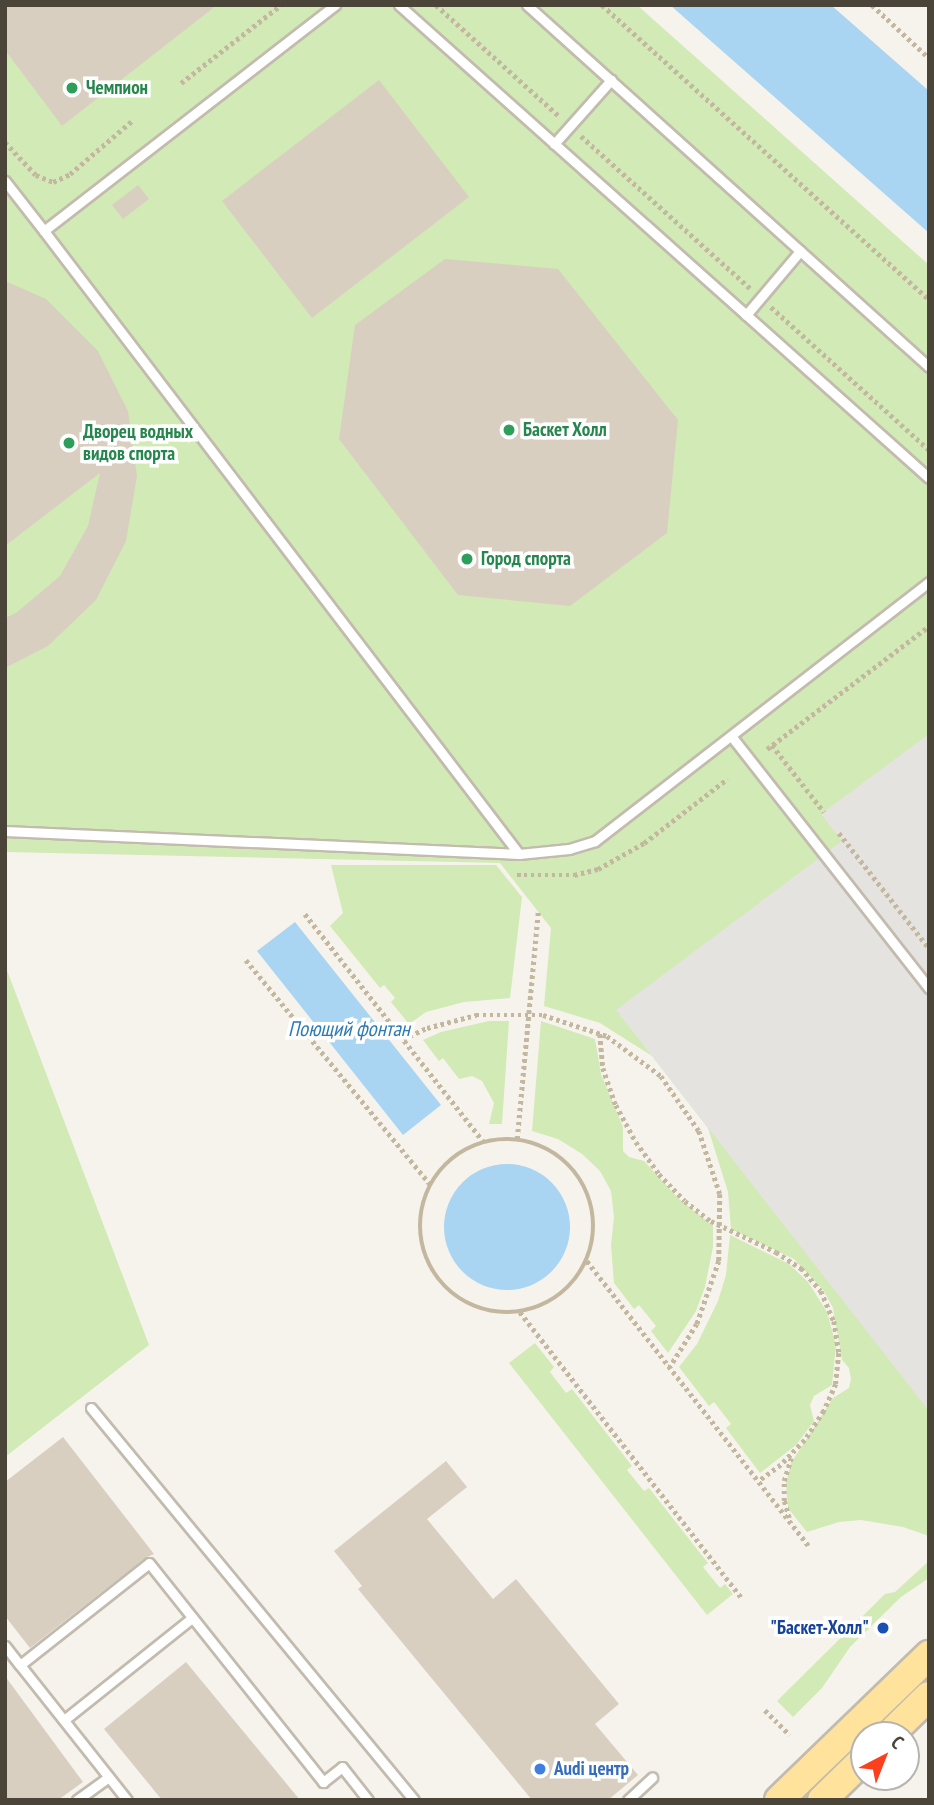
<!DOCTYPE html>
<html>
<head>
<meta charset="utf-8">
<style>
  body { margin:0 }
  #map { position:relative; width:934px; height:1805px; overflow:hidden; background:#f6f3ec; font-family:"PT Sans Narrow",sans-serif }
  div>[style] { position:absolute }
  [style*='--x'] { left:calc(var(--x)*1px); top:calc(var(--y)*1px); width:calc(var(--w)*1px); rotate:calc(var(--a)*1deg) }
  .green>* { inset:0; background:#d2eab5 }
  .parking>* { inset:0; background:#e5e3e0 }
  .water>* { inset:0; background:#a9d4f2 }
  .round { border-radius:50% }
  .building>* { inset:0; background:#d8cfc1 }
  .path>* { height:4.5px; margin-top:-2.25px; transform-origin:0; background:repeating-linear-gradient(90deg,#c4b79f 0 3.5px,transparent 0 7px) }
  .path>.ring { margin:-2.25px; padding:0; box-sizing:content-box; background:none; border:4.5px solid #c4b79f; border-radius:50% }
  .roads { filter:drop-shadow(2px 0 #c2bbae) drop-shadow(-2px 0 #c2bbae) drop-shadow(0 2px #c2bbae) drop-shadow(0 -2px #c2bbae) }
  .service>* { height:9px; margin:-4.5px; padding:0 4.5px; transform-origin:4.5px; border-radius:4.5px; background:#fff }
  .primary>* { height:28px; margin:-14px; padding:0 14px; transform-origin:14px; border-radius:14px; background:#ffe39c }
  .dots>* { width:19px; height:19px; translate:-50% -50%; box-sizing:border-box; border:4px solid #fff; border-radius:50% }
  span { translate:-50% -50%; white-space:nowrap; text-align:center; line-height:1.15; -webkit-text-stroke:7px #fff; paint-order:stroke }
  .leisure-label { font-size:19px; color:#27864d; font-weight:700 }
  .left { translate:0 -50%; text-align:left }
  .transit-label { font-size:19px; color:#164399; font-weight:700 }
  .right { translate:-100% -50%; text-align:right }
  .shop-label { font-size:19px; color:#366cbe; font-weight:700 }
  .water-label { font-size:21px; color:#2e7ab2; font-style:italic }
  .frame { position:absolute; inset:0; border:7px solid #4b4439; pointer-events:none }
  .north { position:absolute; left:850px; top:1721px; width:70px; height:70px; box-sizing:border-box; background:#fff; border:2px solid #b7b4b0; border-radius:50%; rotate:42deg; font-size:19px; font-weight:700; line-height:28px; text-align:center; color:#4b4439 }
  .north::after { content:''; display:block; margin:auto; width:24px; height:32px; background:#fc3f1d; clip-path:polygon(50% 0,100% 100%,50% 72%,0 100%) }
</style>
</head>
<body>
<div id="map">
  <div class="green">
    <i style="clip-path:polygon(5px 5px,637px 5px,929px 265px,929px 1536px,903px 1527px,861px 1520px,839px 1522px,807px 1532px,788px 1508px,786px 1484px,791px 1463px,833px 1398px,849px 1388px,851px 1379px,849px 1368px,842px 1360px,833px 1308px,824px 1291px,794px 1259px,731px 1229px,728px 1192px,708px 1128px,652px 1056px,600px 1023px,544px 1006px,551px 928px,500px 863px,5px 852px)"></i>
    <i style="clip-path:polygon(331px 865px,496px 865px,522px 897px,510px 998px,464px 1002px,426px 1012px,409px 1024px,391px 1002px,395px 998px,384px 985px,380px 988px,330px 926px,343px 913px)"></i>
    <i style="clip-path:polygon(5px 965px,149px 1345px,5px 1457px)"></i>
    <i style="clip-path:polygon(489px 1021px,509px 1021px,502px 1124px,489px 1124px,494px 1103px,482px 1081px,472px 1076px,459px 1079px,443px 1058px,439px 1061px,423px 1040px,441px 1032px)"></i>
    <i style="clip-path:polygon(541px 1021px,595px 1039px,601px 1074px,623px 1127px,623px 1151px,629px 1157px,644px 1161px,679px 1199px,713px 1226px,713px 1247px,705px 1287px,696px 1311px,668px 1353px,651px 1331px,656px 1326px,639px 1305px,634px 1309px,614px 1283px,611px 1245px,614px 1217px,611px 1191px,600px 1171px,582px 1154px,558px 1139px,532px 1131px)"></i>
    <i style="clip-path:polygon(730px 1235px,789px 1264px,808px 1282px,827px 1312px,836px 1345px,832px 1385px,814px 1396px,810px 1405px,814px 1421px,796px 1445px,760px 1473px,726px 1428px,731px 1424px,714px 1402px,709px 1406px,679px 1367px,697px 1344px,718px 1301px,726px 1275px)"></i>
    <i style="clip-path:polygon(535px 1343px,554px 1367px,550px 1372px,566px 1393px,572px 1389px,632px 1466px,627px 1470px,644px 1491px,649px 1488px,708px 1563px,703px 1567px,720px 1588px,725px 1584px,733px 1594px,707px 1615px,509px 1363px)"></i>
    <i style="clip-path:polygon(929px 1561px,929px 1578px,901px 1597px,850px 1647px,822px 1688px,793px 1717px,777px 1701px,885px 1594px,895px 1592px)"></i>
  </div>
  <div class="parking">
    <i style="clip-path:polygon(929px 734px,929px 1411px,616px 1010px,842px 841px,821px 814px)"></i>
  </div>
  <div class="water">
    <i style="clip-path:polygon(670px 5px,831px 5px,929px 91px,929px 233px)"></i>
    <i style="clip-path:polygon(295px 922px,441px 1105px,403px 1135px,257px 951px)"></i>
    <i class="round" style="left:444px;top:1164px;width:126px;height:126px"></i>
  </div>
  <div class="building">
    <i style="clip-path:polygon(5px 5px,217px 5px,62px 126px,5px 50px)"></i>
    <i style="clip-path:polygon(379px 80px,469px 197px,312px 318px,222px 201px)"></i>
    <i style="clip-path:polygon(138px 185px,149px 199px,123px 219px,112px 205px)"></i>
    <i style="clip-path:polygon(445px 259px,558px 269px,678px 420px,667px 533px,570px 606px,458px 595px,339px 439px,355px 325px)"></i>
    <i style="clip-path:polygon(5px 281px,46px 299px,98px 351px,128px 411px,137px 476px,126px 541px,96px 600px,48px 646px,5px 668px,5px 618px,16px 613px,60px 576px,88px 526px,100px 473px,5px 546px)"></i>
    <i style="clip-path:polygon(63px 1437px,154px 1554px,145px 1558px,30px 1648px,5px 1616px,5px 1482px)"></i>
    <i style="clip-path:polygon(446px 1461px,467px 1487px,427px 1519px,493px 1599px,516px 1579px,619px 1704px,595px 1724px,638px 1775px,608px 1800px,532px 1800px,358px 1589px,362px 1586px,334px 1551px)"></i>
    <i style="clip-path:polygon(186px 1662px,300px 1800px,162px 1800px,104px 1729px)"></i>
    <i style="clip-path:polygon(5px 1676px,83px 1782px,58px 1800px,5px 1800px)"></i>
  </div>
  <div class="path">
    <i style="--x:436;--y:5;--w:166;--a:42.1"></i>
    <i style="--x:602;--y:5;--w:440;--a:42"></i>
    <i style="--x:872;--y:5;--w:78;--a:42.9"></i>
    <i style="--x:181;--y:83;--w:127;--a:-38"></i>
    <i style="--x:581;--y:136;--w:229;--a:42"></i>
    <i style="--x:5;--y:142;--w:45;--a:46.8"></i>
    <i style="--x:36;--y:175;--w:18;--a:22"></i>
    <i style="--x:53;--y:182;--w:19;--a:-25"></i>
    <i style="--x:70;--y:174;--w:83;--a:-40.6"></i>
    <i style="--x:771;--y:307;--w:213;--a:42.1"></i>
    <i style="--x:772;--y:745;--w:85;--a:52.2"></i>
    <i style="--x:767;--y:749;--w:203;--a:-37.2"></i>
    <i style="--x:839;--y:833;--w:146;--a:52"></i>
    <i style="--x:517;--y:875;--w:57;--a:0"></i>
    <i style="--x:574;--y:875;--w:25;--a:-14"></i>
    <i style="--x:598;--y:869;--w:53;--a:-29.5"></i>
    <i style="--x:644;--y:843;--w:105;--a:-37.6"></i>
    <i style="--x:305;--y:914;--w:290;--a:51.9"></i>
    <i style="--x:246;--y:960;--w:291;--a:50.6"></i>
    <i style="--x:600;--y:1034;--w:34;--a:85"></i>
    <i style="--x:603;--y:1068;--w:39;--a:71"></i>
    <i style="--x:616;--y:1105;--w:42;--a:61.6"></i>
    <i style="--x:636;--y:1142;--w:39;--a:54"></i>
    <i style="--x:659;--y:1174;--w:37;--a:46"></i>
    <i style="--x:685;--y:1201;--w:33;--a:38"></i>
    <i style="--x:711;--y:1221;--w:72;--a:25.5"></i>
    <i style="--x:776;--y:1252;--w:30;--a:33"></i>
    <i style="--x:801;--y:1268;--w:30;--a:49"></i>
    <i style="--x:821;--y:1291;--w:33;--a:67"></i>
    <i style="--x:834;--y:1321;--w:32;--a:81"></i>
    <i style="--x:839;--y:1353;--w:31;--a:96"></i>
    <i style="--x:836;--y:1384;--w:30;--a:114"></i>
    <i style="--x:824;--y:1411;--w:35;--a:123"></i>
    <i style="--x:805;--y:1440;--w:35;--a:134"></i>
    <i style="--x:781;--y:1465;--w:27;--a:144"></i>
    <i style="--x:403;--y:1039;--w:26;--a:-25"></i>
    <i style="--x:427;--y:1028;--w:51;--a:-14.9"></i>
    <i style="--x:476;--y:1015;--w:67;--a:0"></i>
    <i style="--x:543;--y:1015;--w:67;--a:18.2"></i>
    <i style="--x:607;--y:1036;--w:67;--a:36.5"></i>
    <i style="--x:661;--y:1076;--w:67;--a:55.4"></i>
    <i style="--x:699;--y:1131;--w:66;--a:71.6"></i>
    <i style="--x:720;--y:1194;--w:67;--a:90.9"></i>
    <i style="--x:719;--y:1261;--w:67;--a:109.2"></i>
    <i style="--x:697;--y:1324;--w:51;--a:122.1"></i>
    <i style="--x:517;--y:1139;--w:229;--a:-84.7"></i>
    <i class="ring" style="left:420px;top:1139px;width:169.5px;height:169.5px"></i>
    <i style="--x:587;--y:1261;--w:363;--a:52.1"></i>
    <i style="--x:520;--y:1312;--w:362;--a:52.2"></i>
    <i style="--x:789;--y:1518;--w:18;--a:-106"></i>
    <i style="--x:784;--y:1501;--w:20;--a:-90"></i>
    <i style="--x:784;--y:1481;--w:24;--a:-73"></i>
    <i style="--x:765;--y:1710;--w:35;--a:45"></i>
  </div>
  <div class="roads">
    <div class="service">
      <i style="--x:335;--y:5;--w:368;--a:142.2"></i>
      <i style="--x:44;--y:231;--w:783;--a:52.68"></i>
      <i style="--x:399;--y:5;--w:710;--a:41.75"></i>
      <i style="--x:527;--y:5;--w:541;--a:42"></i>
      <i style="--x:554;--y:144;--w:86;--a:-48.3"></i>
      <i style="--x:5;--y:181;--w:63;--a:52"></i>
      <i style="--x:746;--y:315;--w:84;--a:-49.8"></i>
      <i style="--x:732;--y:737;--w:319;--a:51.9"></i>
      <i style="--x:5;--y:831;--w:515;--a:2.56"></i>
      <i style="--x:519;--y:854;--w:50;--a:-5.7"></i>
      <i style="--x:569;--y:849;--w:27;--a:-17"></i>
      <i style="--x:595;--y:841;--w:423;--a:-37.8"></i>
      <i style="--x:91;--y:1408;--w:508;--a:50.51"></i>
      <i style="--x:5;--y:1646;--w:24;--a:52"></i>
      <i style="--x:64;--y:1720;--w:164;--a:-38.6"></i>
      <i style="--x:77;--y:1800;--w:39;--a:-36"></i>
      <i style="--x:127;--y:1800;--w:172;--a:-128.4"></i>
      <i style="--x:20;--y:1665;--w:164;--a:-38.3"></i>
      <i style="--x:149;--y:1563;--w:280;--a:51.5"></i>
      <i style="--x:323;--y:1782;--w:24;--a:-38"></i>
      <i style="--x:342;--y:1767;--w:42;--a:51.8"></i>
      <i style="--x:628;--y:1800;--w:33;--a:-43"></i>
    </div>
    <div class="primary">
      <i style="--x:889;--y:1735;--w:56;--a:-44.3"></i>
      <i style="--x:779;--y:1800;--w:209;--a:-44"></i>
      <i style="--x:822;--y:1800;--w:59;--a:-44.3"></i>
    </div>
  </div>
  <div class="dots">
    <i style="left:72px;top:88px;background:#2e9e5b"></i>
    <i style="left:509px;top:430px;background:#2e9e5b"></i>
    <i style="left:69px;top:443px;background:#2e9e5b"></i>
    <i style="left:467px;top:559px;background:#2e9e5b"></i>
    <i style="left:883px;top:1628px;background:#1a4fb4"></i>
    <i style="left:540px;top:1769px;background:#3f7fe0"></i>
  </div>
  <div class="leisure-label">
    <span class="left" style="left:86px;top:88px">Чемпион</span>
    <span class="left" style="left:523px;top:430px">Баскет Холл</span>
    <span class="left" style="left:83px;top:443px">Дворец водных<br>видов спорта</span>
    <span class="left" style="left:481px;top:559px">Город спорта</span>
  </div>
  <div class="transit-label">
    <span class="right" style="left:869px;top:1628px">"Баскет-Холл"</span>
  </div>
  <div class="shop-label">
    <span class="left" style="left:554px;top:1769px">Audi центр</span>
  </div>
  <div class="water-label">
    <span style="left:349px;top:1029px">Поющий фонтан</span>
  </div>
  <div class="frame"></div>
  <div class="north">С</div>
</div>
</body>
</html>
